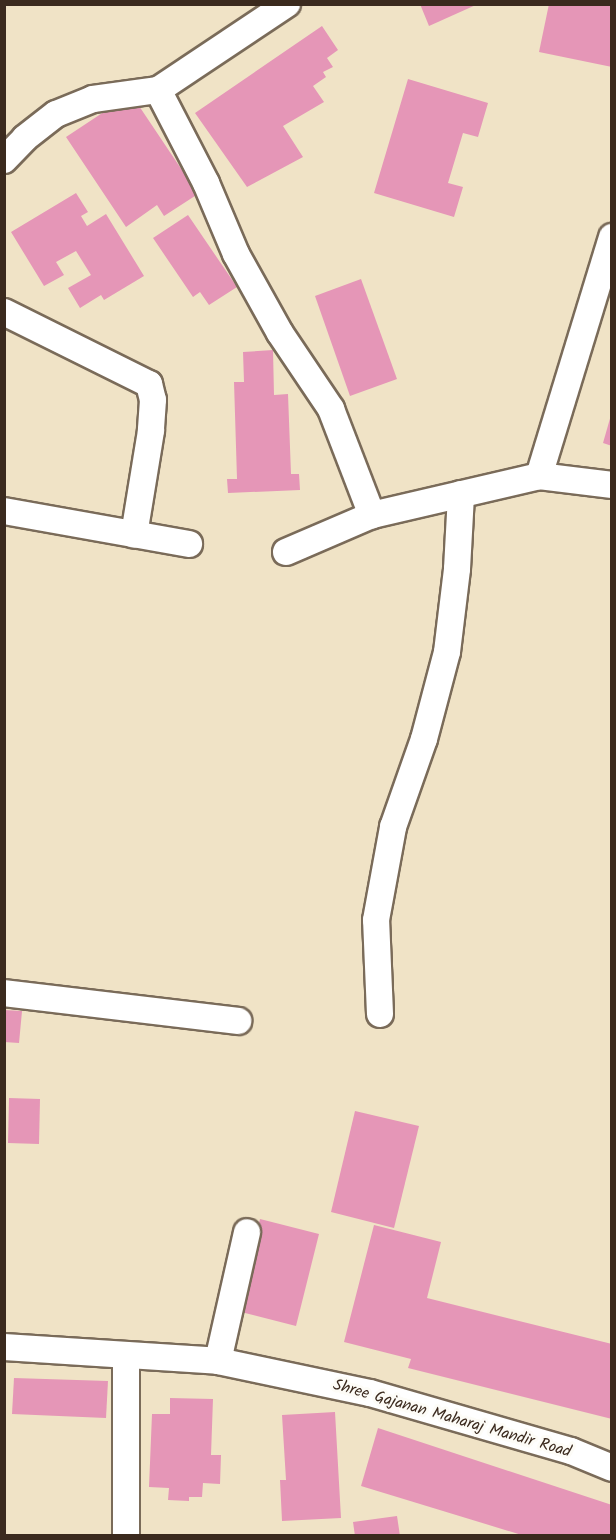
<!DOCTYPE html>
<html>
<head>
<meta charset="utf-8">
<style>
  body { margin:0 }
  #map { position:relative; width:616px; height:1540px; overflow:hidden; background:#f0e3c6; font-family:Kalam,sans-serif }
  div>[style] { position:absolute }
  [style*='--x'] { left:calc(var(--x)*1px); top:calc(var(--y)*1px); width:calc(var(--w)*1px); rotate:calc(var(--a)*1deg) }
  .building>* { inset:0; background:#e596b7 }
  .roads { filter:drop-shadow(2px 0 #7a6b59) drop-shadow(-2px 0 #7a6b59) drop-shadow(0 2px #7a6b59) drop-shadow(0 -2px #7a6b59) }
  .minor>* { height:26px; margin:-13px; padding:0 13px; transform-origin:13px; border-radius:13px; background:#fff }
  span { translate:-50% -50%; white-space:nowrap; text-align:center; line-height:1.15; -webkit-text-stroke:6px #fdfcf7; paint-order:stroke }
  .street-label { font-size:16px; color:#3b2a1e }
  .frame { position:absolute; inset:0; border:6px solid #3b2a1e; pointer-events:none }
</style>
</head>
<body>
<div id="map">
  <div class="building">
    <i style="clip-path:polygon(420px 4px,478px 4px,429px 26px)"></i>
    <i style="clip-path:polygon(549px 4px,612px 4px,612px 67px,539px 52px)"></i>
    <i style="clip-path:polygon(322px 26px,338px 50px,327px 58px,333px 67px,323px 72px,326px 77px,313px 86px,324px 102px,283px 126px,303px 157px,247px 187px,195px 113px)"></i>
    <i style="clip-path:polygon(408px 79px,488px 103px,478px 137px,463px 133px,448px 183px,463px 187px,454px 217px,374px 193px)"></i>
    <i style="clip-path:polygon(131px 94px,198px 194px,164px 216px,157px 205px,126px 227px,66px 137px)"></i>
    <i style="clip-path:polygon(76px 193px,88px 212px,81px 216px,87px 226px,106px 214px,144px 276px,104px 300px,101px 295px,80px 308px,68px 288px,91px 275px,76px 251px,56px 262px,64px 275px,44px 286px,11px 232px)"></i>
    <i style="clip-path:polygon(188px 215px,237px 287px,209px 305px,200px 292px,193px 297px,153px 238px)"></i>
    <i style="clip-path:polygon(361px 279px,397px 379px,350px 396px,315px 296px)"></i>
    <i style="clip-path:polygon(273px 350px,274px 395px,288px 394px,291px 474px,299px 474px,300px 490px,228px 493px,227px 479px,237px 479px,234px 382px,244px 382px,243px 352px)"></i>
    <i style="clip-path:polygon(611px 415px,612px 415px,612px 446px,603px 443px)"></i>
    <i style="clip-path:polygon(4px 1010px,22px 1011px,19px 1043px,4px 1042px)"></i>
    <i style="clip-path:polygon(9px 1098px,40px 1099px,39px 1144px,8px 1143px)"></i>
    <i style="clip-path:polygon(355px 1111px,419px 1126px,394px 1228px,331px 1212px)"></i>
    <i style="clip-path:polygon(260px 1219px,319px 1234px,296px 1326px,237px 1311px)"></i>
    <i style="clip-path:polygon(374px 1225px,441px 1242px,427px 1298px,612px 1344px,612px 1419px,408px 1368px,411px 1359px,344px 1342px)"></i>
    <i style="clip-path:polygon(14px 1378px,108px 1381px,106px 1418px,12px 1414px)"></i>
    <i style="clip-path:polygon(170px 1398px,213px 1399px,211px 1455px,221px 1455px,220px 1484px,203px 1483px,202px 1497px,189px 1497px,189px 1501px,168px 1500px,169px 1488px,149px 1487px,152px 1414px,170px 1414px)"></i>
    <i style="clip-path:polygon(335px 1412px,341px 1518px,282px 1521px,280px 1480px,286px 1480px,282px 1415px)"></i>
    <i style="clip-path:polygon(378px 1428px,612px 1505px,612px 1536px,525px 1536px,361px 1486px)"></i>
    <i style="clip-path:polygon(397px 1516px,400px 1536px,355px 1536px,353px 1522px)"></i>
  </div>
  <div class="roads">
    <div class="minor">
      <i style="--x:158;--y:90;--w:105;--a:62.7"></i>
      <i style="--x:206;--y:183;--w:77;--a:67.1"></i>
      <i style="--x:236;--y:254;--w:90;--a:60.9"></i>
      <i style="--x:280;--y:333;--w:92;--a:56.1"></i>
      <i style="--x:331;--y:409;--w:114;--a:68.9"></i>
      <i style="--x:4;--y:160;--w:30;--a:-46"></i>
      <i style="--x:25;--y:138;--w:39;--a:-38"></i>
      <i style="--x:56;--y:114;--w:40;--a:-22"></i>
      <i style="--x:93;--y:99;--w:66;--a:-7.9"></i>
      <i style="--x:158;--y:90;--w:155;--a:-33.7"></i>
      <i style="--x:4;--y:312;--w:162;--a:26.4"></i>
      <i style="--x:149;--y:384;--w:16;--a:76"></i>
      <i style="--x:153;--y:400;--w:31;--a:94"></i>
      <i style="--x:151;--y:431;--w:105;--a:99.3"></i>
      <i style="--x:539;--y:476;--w:250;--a:-73"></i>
      <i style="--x:4;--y:511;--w:188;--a:10.1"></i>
      <i style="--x:286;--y:552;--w:94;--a:-23.3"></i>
      <i style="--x:372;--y:515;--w:171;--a:-13.1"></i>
      <i style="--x:539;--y:476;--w:74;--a:7"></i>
      <i style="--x:4;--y:993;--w:236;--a:6.8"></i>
      <i style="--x:380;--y:1014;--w:94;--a:-92.4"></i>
      <i style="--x:376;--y:920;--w:95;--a:-79.6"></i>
      <i style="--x:393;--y:827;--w:93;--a:-70.6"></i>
      <i style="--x:424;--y:739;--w:90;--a:-75.2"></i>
      <i style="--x:447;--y:652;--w:84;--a:-83.1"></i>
      <i style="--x:457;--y:569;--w:75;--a:-86.9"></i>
      <i style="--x:4;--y:1347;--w:214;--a:3.7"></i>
      <i style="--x:218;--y:1361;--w:155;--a:11.9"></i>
      <i style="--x:370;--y:1393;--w:209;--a:16.1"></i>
      <i style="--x:571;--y:1451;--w:44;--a:22.5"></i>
      <i style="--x:218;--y:1361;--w:132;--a:-77.3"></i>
      <i style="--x:126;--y:1536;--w:181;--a:-90"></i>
    </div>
  </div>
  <div class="street-label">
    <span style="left:452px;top:1419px;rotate:16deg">Shree Gajanan Maharaj Mandir Road</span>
  </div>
  <div class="frame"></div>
</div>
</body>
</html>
